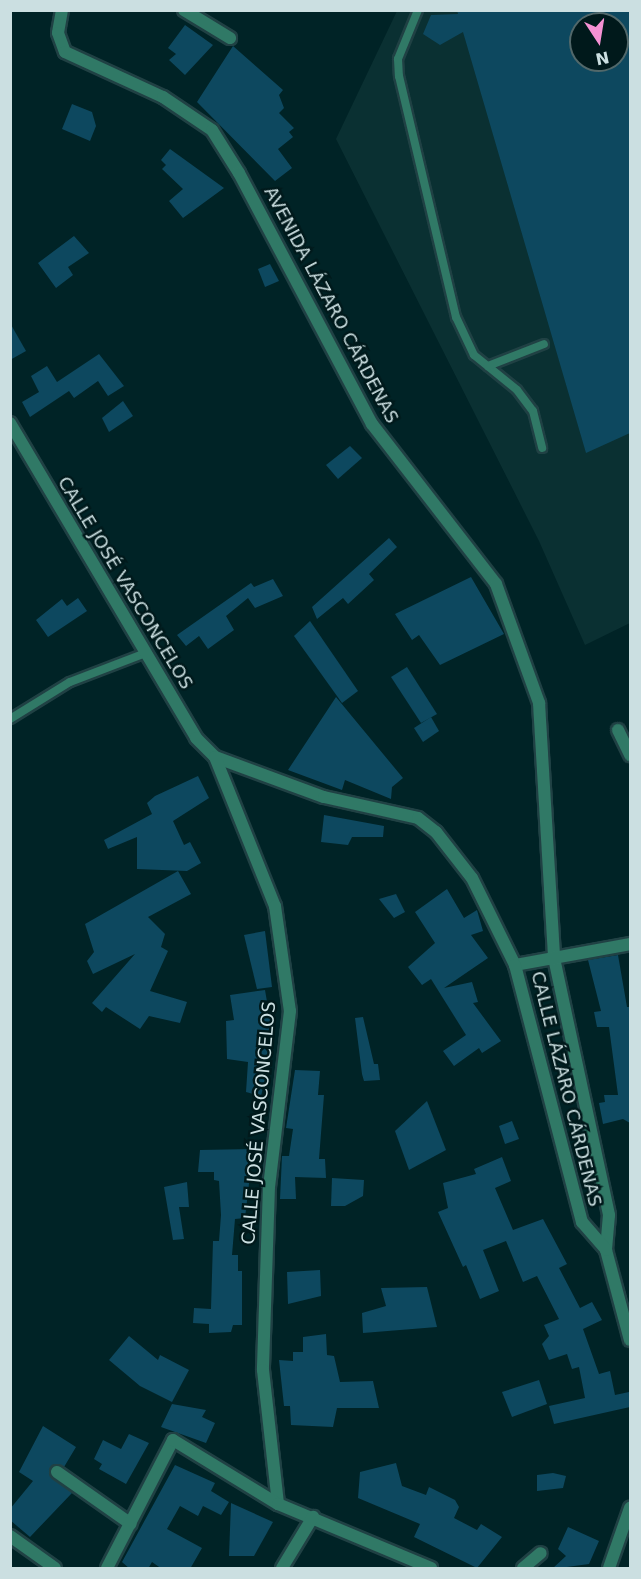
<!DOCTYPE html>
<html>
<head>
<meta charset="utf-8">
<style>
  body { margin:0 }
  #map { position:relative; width:641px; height:1579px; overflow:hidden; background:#002326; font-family:"DejaVu Sans",sans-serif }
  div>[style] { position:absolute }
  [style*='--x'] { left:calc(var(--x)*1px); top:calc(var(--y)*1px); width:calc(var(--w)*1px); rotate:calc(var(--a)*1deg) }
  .built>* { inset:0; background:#0a3032 }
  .building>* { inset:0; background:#0d485f }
  .roads { filter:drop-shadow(2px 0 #204144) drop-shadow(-2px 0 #204144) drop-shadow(0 2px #204144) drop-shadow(0 -2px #204144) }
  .lane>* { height:8px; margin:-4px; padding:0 4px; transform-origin:4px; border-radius:4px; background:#307966 }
  .street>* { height:12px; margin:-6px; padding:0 6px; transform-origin:6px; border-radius:6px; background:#307966 }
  span { translate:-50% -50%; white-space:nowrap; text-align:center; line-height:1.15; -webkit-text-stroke:5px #00191b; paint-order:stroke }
  .street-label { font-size:18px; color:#cbdfe1 }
  .frame { position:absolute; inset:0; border:12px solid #cbdfe1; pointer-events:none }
  .north { position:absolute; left:569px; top:12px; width:60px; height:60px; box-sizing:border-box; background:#00191b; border:2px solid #51686a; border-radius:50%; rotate:168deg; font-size:16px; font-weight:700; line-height:24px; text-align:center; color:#cbdfe1 }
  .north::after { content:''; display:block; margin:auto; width:21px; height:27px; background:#f491d3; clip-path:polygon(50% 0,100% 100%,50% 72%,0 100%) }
</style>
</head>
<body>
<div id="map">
  <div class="built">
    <i style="clip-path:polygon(evenodd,397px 11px,630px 11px,630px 623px,585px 645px,539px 541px,336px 139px,397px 11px,581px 24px,617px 24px,617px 60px,581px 60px,581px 24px)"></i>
  </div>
  <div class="building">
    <i style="clip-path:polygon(evenodd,457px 10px,630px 10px,630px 433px,586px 453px,463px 32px,440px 45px,423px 34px,431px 15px,458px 14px,457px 10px,581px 24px,617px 24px,617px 60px,581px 60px,581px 24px)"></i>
    <i style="clip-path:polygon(185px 25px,213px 45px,185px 75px,169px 60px,176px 54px,168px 48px)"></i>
    <i style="clip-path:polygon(233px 46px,283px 90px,279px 95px,284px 108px,279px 113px,294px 128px,289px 132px,293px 137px,278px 149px,292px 168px,275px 181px,197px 102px)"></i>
    <i style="clip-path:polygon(72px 104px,92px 112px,96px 126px,90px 141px,62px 129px)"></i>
    <i style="clip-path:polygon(170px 149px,224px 188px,183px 218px,169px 201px,183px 189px,162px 169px,166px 165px,161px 160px)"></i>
    <i style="clip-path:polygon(74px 236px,89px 253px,68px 267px,73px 275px,56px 288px,38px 263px)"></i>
    <i style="clip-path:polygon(270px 264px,279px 281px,265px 287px,258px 269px)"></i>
    <i style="clip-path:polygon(10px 323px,26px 351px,10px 360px)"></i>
    <i style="clip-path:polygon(99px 354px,124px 386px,108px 396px,98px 381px,74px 398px,69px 391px,30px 417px,22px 402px,39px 392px,31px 376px,47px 366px,57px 382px)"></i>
    <i style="clip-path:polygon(123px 401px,133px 416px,109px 432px,102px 418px)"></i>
    <i style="clip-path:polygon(350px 446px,362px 458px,338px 479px,326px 465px)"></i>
    <i style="clip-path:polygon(389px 538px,397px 547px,369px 574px,374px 580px,348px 604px,343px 598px,317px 619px,312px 607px)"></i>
    <i style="clip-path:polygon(471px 577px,504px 634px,440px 665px,419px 635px,412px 640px,395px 614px)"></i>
    <i style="clip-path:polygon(273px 579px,283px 596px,255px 608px,248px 598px,226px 616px,234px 630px,208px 649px,199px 636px,186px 646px,177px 635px,251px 583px,254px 587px)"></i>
    <i style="clip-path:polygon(78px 598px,87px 611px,48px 637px,36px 620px,62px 599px,67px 606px)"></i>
    <i style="clip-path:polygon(310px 621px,358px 691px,342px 703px,294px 636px)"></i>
    <i style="clip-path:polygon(407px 667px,437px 714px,421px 723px,391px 677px)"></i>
    <i style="clip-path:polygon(336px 697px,403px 778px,392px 787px,391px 799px,345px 780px,342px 790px,288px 770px)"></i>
    <i style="clip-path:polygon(431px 717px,439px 731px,423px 742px,414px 728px)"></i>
    <i style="clip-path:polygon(198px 776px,209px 798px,173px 821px,184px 845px,190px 842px,201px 863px,187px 871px,137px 869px,137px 837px,108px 849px,104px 840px,152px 814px,147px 803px,155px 796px)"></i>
    <i style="clip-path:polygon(324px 815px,384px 826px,383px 837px,352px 837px,348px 845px,321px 842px)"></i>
    <i style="clip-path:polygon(178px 871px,191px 894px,148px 917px,165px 934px,161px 947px,168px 951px,150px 991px,187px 1002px,180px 1023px,149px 1016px,140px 1029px,106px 1007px,102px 1012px,92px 1003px,135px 954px,93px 974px,87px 961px,94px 952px,85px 924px)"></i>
    <i style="clip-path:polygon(447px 889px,464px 918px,477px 910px,483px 931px,471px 935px,488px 958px,444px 988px,472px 982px,478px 1002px,473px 1003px,501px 1041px,482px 1053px,479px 1048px,454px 1066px,443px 1051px,466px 1035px,431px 979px,422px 985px,408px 967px,435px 943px,415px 912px)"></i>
    <i style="clip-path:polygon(396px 894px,405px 912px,394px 918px,379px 899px)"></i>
    <i style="clip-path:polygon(265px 931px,272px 987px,257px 989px,244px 935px)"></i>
    <i style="clip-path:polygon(618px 955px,627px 1007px,630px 1007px,630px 1123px,623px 1119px,603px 1124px,599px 1103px,605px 1102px,604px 1095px,618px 1095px,609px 1027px,597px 1027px,594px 1012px,601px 1011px,588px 960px)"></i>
    <i style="clip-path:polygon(265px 990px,274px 1042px,261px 1096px,246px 1092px,248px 1062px,227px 1059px,226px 1021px,234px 1020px,230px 995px)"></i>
    <i style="clip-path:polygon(363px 1017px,374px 1064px,378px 1064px,380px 1080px,364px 1081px,362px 1074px,355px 1018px)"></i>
    <i style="clip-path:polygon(295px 1070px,320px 1071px,318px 1095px,324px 1095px,319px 1159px,325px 1159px,326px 1178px,295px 1177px,296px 1199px,280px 1199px,282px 1156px,289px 1156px,293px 1129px,286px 1128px)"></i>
    <i style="clip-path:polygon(427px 1101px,446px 1150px,409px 1170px,395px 1131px)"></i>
    <i style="clip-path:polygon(512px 1121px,519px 1139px,505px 1144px,499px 1126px)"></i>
    <i style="clip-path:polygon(253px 1149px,245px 1218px,235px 1219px,232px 1255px,238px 1255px,238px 1271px,242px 1271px,242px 1325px,233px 1325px,231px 1332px,209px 1333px,209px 1324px,193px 1323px,194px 1308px,211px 1309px,213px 1241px,219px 1241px,221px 1215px,219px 1181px,214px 1180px,214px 1172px,198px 1172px,200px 1150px)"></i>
    <i style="clip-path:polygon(502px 1157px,511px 1181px,495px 1188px,513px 1230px,543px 1219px,567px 1264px,559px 1268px,580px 1308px,592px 1302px,602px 1320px,583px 1329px,599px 1374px,610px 1371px,615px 1395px,629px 1392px,630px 1407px,554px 1424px,549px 1406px,585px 1398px,579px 1367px,572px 1369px,567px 1354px,549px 1360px,542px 1344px,549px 1336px,544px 1325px,559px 1319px,537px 1276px,523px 1282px,506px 1241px,483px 1250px,499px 1291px,480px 1299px,466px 1265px,463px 1267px,438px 1212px,448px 1208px,443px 1183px,476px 1174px,474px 1169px)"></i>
    <i style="clip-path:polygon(332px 1178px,364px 1180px,363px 1196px,345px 1206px,331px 1206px)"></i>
    <i style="clip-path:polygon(187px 1182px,189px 1207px,179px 1207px,184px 1239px,173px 1240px,164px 1187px)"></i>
    <i style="clip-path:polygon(320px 1270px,321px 1296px,288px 1304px,287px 1272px)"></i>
    <i style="clip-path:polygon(427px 1287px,437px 1327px,363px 1333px,362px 1313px,386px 1306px,381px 1288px)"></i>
    <i style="clip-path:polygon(326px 1334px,327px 1355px,334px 1356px,340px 1382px,373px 1381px,379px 1408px,337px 1408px,333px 1427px,291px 1425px,290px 1406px,284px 1406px,279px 1360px,293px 1361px,293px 1352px,303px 1352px,303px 1337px)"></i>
    <i style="clip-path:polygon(129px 1336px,158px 1360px,160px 1355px,189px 1370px,172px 1402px,140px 1386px,109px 1360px)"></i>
    <i style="clip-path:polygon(539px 1380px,547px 1404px,512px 1417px,502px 1392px)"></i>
    <i style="clip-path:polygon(172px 1404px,206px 1410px,202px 1417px,215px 1423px,206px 1443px,161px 1427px)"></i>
    <i style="clip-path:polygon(43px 1426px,76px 1447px,64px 1467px,54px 1464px,49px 1472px,72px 1493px,30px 1537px,10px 1520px,10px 1509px,33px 1481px,19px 1472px)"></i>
    <i style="clip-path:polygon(129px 1434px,149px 1443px,126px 1484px,99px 1469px,102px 1464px,94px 1459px,103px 1440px,121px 1449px)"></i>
    <i style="clip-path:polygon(396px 1463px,402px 1486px,426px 1495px,429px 1487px,455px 1500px,459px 1507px,454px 1518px,477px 1530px,481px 1524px,502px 1537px,477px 1568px,414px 1537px,420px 1524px,358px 1498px,360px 1472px)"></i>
    <i style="clip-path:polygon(175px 1465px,215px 1483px,211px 1491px,229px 1502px,221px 1515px,203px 1506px,198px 1516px,180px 1506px,167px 1529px,202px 1548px,190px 1569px,162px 1569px,152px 1562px,148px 1569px,130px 1569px,122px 1562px)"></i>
    <i style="clip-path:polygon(553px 1473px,566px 1476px,563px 1488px,537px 1491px,537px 1475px)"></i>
    <i style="clip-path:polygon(231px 1503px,273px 1522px,254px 1556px,229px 1556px)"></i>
    <i style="clip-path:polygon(568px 1527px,599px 1541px,589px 1564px,552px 1569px,566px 1556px,558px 1549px)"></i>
  </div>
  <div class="roads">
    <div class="lane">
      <i style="--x:418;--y:10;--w:53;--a:112.2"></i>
      <i style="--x:398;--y:59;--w:17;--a:87"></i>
      <i style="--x:399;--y:76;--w:248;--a:76.7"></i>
      <i style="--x:456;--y:317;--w:42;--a:64.7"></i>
      <i style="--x:474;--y:355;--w:55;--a:39.1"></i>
      <i style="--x:517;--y:390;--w:26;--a:53"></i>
      <i style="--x:533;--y:411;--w:38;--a:76"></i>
      <i style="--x:488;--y:366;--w:60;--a:-21.4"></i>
      <i style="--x:10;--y:719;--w:70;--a:-31.7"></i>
      <i style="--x:70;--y:682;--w:81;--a:-20.9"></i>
    </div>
    <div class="street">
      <i style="--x:62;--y:10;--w:23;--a:100"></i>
      <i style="--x:58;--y:33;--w:20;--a:70"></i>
      <i style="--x:65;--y:52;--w:108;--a:24.7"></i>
      <i style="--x:163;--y:97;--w:59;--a:34"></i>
      <i style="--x:212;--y:130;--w:51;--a:57.9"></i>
      <i style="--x:239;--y:173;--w:284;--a:62.1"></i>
      <i style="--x:372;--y:424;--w:202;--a:52.2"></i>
      <i style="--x:496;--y:584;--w:127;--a:70.1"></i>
      <i style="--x:539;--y:703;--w:255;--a:86.6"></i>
      <i style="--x:554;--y:958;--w:263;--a:77.9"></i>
      <i style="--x:609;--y:1215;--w:35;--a:95"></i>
      <i style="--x:606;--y:1250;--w:93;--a:75.1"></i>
      <i style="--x:184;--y:10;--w:54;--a:31.3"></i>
      <i style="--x:10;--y:423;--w:366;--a:59.4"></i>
      <i style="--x:196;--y:738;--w:27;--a:45"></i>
      <i style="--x:215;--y:757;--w:116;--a:20.2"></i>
      <i style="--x:324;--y:797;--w:96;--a:12.6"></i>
      <i style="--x:418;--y:818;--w:23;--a:38"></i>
      <i style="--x:436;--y:832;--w:58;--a:52"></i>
      <i style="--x:472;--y:878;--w:97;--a:63.7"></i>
      <i style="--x:515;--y:965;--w:117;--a:-10.3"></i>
      <i style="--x:618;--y:730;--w:28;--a:64"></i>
      <i style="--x:215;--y:757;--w:161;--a:68.1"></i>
      <i style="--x:275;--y:906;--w:106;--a:81.9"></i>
      <i style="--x:290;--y:1011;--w:176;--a:96.8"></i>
      <i style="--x:269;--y:1186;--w:184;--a:91.9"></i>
      <i style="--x:263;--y:1370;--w:135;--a:83.6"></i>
      <i style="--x:515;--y:965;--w:266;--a:75.4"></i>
      <i style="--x:582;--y:1222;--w:37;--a:49"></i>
      <i style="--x:57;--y:1472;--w:90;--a:35.1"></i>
      <i style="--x:10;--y:1536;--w:55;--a:35.4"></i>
      <i style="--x:107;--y:1568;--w:144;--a:-62.7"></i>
      <i style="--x:173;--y:1440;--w:123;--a:31.4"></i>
      <i style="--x:278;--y:1504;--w:166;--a:22.7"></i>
      <i style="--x:282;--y:1568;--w:60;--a:-58.7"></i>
      <i style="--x:523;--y:1568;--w:23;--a:-40"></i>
      <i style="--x:609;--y:1568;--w:64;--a:-70.7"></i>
    </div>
  </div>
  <div class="street-label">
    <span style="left:331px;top:305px;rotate:62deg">AVENIDA LÁZARO CÁRDENAS</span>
    <span style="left:125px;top:583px;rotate:59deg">CALLE JOSÉ VASCONCELOS</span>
    <span style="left:566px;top:1089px;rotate:76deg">CALLE LÁZARO CÁRDENAS</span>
    <span style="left:259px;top:1123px;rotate:-85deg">CALLE JOSÉ VASCONCELOS</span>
  </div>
  <div class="frame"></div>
  <div class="north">N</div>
</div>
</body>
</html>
